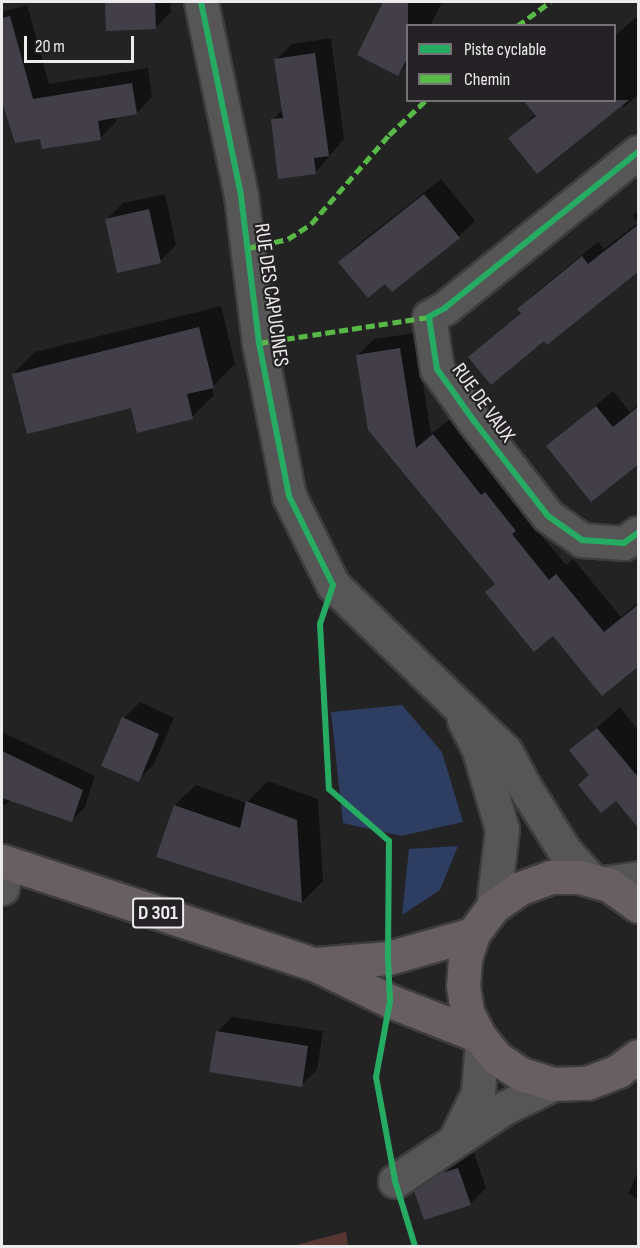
<!DOCTYPE html>
<html>
<head>
<meta charset="utf-8">
<style>
  body { margin:0 }
  #map { position:relative; width:640px; height:1248px; overflow:hidden; background:#242324; font-family:"Sofia Sans Condensed",sans-serif }
  div>[style] { position:absolute }
  [style*='--x'] { left:calc(var(--x)*1px); top:calc(var(--y)*1px); width:calc(var(--w)*1px); rotate:calc(var(--a)*1deg) }
  .green>* { inset:0; background:#563731 }
  .water>* { inset:0; background:#2e3d62 }
  .shadow>* { inset:0; background:#0007 }
  .building>* { inset:0; background:#423f48 }
  .roads { filter:drop-shadow(2px 0 #3e3d3e) drop-shadow(-2px 0 #3e3d3e) drop-shadow(0 2px #3e3d3e) drop-shadow(0 -2px #3e3d3e) }
  .street>* { height:33px; margin:-16.5px; padding:0 16.5px; transform-origin:16.5px; border-radius:16.5px; background:#575656 }
  .secondary>* { height:33px; margin:-16.5px; padding:0 16.5px; transform-origin:16.5px; border-radius:16.5px; background:#575656 }
  .primary>* { height:33px; margin:-16.5px; padding:0 16.5px; transform-origin:16.5px; border-radius:16.5px; background:#685f63 }
  .quiet>* { height:4.5px; margin-top:-2.25px; transform-origin:0; background:repeating-linear-gradient(90deg,#58b947 0 9px,transparent 0 13.5px) }
  .cycleway>* { height:6px; margin:-3px; padding:0 3px; transform-origin:3px; border-radius:3px; background:#26ab63 }
  span { translate:-50% -50%; white-space:nowrap; text-align:center; line-height:1.15; -webkit-text-stroke:4.5px #252225; paint-order:stroke }
  .shield-label span { padding:2px 4px; background:#252225; border:2px solid; border-radius:4px; -webkit-text-stroke-width:0 }
  .shield-label { font-size:20px; color:#edebed; font-weight:700 }
  .street-label { font-size:21px; color:#edebed }
  .frame { position:absolute; inset:0; border:3px solid #edebed; pointer-events:none }
  .legend { position:absolute; left:406px; top:24px; width:210px; height:78px; box-sizing:border-box; background:#252225; border:2px solid #757275; margin:0; padding:8px 10px; list-style:none; font-size:18px; color:#edebed }
  .legend li { display:flex; align-items:center; gap:12px; height:30px }
  .legend b { width:30px; border:2px solid #757275 }
  .scale { position:absolute; left:24px; top:36px; width:110px; height:27px; box-sizing:border-box; border:3px solid #edebed; border-top:0; padding-left:8px; font-size:18px; line-height:21px; white-space:nowrap; color:#edebed; -webkit-text-stroke:4px #252225; paint-order:stroke }
</style>
</head>
<body>
<div id="map">
  <div class="green">
    <i style="clip-path:polygon(346px 1232px,348px 1246px,292px 1246px,345px 1232px)"></i>
  </div>
  <div class="water">
    <i style="clip-path:polygon(402px 705px,442px 752px,463px 822px,401px 836px,343px 823px,331px 712px)"></i>
    <i style="clip-path:polygon(458px 846px,440px 890px,402px 915px,409px 849px)"></i>
  </div>
  <div class="shadow">
    <i style="clip-path:polygon(106px 2px,170px 2px,171px 12px,156px 27px,108px 30px)"></i>
    <i style="clip-path:polygon(385px 2px,442px 2px,430px 26px,408px 26px,408px 64px,398px 74px,359px 55px)"></i>
    <i style="clip-path:polygon(27px 5px,49px 84px,148px 68px,152px 97px,137px 113px,115px 116px,116px 122px,100px 138px,41px 137px,16px 142px,2px 98px,2px 12px)"></i>
    <i style="clip-path:polygon(638px 16px,638px 95px,624px 107px,622px 105px,510px 138px,536px 114px,614px 100px,614px 36px)"></i>
    <i style="clip-path:polygon(331px 38px,344px 139px,315px 173px,273px 120px,283px 109px,276px 60px,292px 44px)"></i>
    <i style="clip-path:polygon(441px 179px,475px 221px,459px 236px,392px 290px,385px 282px,340px 262px,356px 246px)"></i>
    <i style="clip-path:polygon(165px 194px,176px 245px,160px 261px,107px 219px,123px 203px)"></i>
    <i style="clip-path:polygon(638px 210px,638px 270px,544px 339px,470px 357px,522px 311px,519px 309px,535px 293px,598px 242px,604px 249px,638px 223px,633px 216px)"></i>
    <i style="clip-path:polygon(221px 306px,235px 364px,212px 387px,214px 395px,192px 417px,132px 407px,13px 374px,35px 352px)"></i>
    <i style="clip-path:polygon(415px 333px,431px 434px,450px 419px,497px 480px,502px 477px,531px 514px,527px 518px,566px 565px,573px 559px,621px 617px,638px 603px,638px 664px,553px 634px,487px 592px,496px 583px,358px 355px,374px 339px)"></i>
    <i style="clip-path:polygon(613px 391px,630px 412px,638px 405px,638px 462px,548px 446px)"></i>
    <i style="clip-path:polygon(140px 702px,174px 718px,154px 764px,138px 780px,124px 718px)"></i>
    <i style="clip-path:polygon(620px 707px,638px 730px,638px 805px,616px 799px,590px 774px,571px 751px)"></i>
    <i style="clip-path:polygon(2px 732px,95px 776px,85px 807px,72px 820px,11px 800px,5px 805px,2px 804px)"></i>
    <i style="clip-path:polygon(268px 781px,318px 799px,323px 881px,302px 902px,157px 856px,175px 805px,196px 785px,246px 803px)"></i>
    <i style="clip-path:polygon(232px 1017px,323px 1031px,317px 1070px,301px 1085px,217px 1032px)"></i>
    <i style="clip-path:polygon(474px 1153px,486px 1188px,470px 1204px,416px 1191px,432px 1175px,456px 1159px)"></i>
    <i style="clip-path:polygon(638px 1171px,638px 1199px,628px 1194px)"></i>
  </div>
  <div class="building">
    <i style="clip-path:polygon(105px 2px,155px 2px,156px 29px,106px 31px)"></i>
    <i style="clip-path:polygon(383px 2px,408px 2px,408px 57px,398px 76px,357px 55px)"></i>
    <i style="clip-path:polygon(10px 16px,33px 99px,132px 83px,137px 114px,98px 121px,101px 140px,42px 149px,40px 139px,15px 143px,2px 102px,2px 18px)"></i>
    <i style="clip-path:polygon(315px 53px,329px 156px,314px 158px,316px 174px,278px 179px,271px 119px,283px 118px,274px 59px)"></i>
    <i style="clip-path:polygon(523px 100px,629px 100px,537px 174px,508px 138px,536px 116px)"></i>
    <i style="clip-path:polygon(424px 194px,460px 238px,392px 292px,385px 284px,368px 298px,338px 262px)"></i>
    <i style="clip-path:polygon(149px 209px,161px 263px,117px 273px,105px 219px)"></i>
    <i style="clip-path:polygon(639px 224px,639px 271px,547px 345px,544px 341px,491px 385px,468px 357px,521px 313px,517px 309px,582px 256px,588px 264px)"></i>
    <i style="clip-path:polygon(199px 327px,214px 388px,187px 394px,193px 419px,137px 433px,131px 408px,27px 434px,12px 374px)"></i>
    <i style="clip-path:polygon(400px 348px,416px 448px,433px 434px,481px 495px,485px 492px,516px 531px,512px 534px,549px 580px,556px 574px,604px 632px,639px 604px,639px 666px,602px 696px,553px 636px,534px 652px,485px 592px,495px 584px,368px 430px,356px 355px)"></i>
    <i style="clip-path:polygon(596px 406px,613px 427px,639px 406px,639px 464px,591px 502px,546px 446px)"></i>
    <i style="clip-path:polygon(122px 717px,159px 734px,139px 782px,101px 766px)"></i>
    <i style="clip-path:polygon(597px 728px,639px 778px,639px 829px,616px 801px,601px 813px,578px 785px,589px 775px,569px 750px)"></i>
    <i style="clip-path:polygon(2px 751px,83px 790px,72px 822px,2px 798px)"></i>
    <i style="clip-path:polygon(246px 801px,297px 820px,302px 903px,156px 857px,174px 805px,240px 828px)"></i>
    <i style="clip-path:polygon(216px 1031px,308px 1046px,302px 1087px,209px 1072px)"></i>
    <i style="clip-path:polygon(458px 1168px,471px 1205px,424px 1220px,414px 1191px,439px 1174px)"></i>
  </div>
  <div class="roads">
    <div class="street">
      <i style="--x:638;--y:152;--w:248;--a:141.1"></i>
      <i style="--x:445;--y:308;--w:18;--a:151"></i>
      <i style="--x:429;--y:317;--w:53;--a:81.3"></i>
      <i style="--x:437;--y:369;--w:64;--a:54.6"></i>
      <i style="--x:474;--y:421;--w:120;--a:52.1"></i>
      <i style="--x:548;--y:516;--w:42;--a:35.2"></i>
      <i style="--x:582;--y:540;--w:42;--a:4.1"></i>
      <i style="--x:624;--y:543;--w:17;--a:-36"></i>
      <i style="--x:604;--y:883;--w:34;--a:-8"></i>
      <i style="--x:2;--y:888;--w:25;--a:-81"></i>
      <i style="--x:455;--y:1140;--w:52;--a:-63.9"></i>
      <i style="--x:478;--y:1093;--w:52;--a:-85.6"></i>
      <i style="--x:395;--y:1181;--w:131;--a:-33.8"></i>
      <i style="--x:504;--y:1108;--w:55;--a:-26.1"></i>
    </div>
    <div class="secondary">
      <i style="--x:201;--y:2;--w:198;--a:78.3"></i>
      <i style="--x:241;--y:196;--w:148;--a:83"></i>
      <i style="--x:259;--y:343;--w:156;--a:78.9"></i>
      <i style="--x:289;--y:496;--w:99;--a:63.7"></i>
      <i style="--x:333;--y:585;--w:240;--a:44"></i>
      <i style="--x:506;--y:752;--w:38;--a:62"></i>
      <i style="--x:524;--y:786;--w:75;--a:58"></i>
      <i style="--x:564;--y:850;--w:40;--a:48"></i>
      <i style="--x:464;--y:720;--w:30;--a:63"></i>
      <i style="--x:478;--y:747;--w:85;--a:73.7"></i>
      <i style="--x:502;--y:829;--w:79;--a:96.6"></i>
    </div>
    <div class="primary">
      <i style="--x:2;--y:861;--w:329;--a:18.3"></i>
      <i style="--x:314;--y:964;--w:85;--a:26"></i>
      <i style="--x:390;--y:1001;--w:96;--a:21.5"></i>
      <i style="--x:638;--y:906;--w:36;--a:-144"></i>
      <i style="--x:609;--y:885;--w:30;--a:-165"></i>
      <i style="--x:580;--y:877;--w:29;--a:180"></i>
      <i style="--x:551;--y:877;--w:33;--a:160"></i>
      <i style="--x:520;--y:888;--w:33;--a:145"></i>
      <i style="--x:493;--y:907;--w:34;--a:127"></i>
      <i style="--x:473;--y:934;--w:26;--a:108"></i>
      <i style="--x:465;--y:959;--w:27;--a:94"></i>
      <i style="--x:463;--y:986;--w:26;--a:81"></i>
      <i style="--x:467;--y:1012;--w:27;--a:63"></i>
      <i style="--x:479;--y:1036;--w:28;--a:51"></i>
      <i style="--x:497;--y:1058;--w:29;--a:34"></i>
      <i style="--x:521;--y:1074;--w:34;--a:17"></i>
      <i style="--x:553;--y:1084;--w:34;--a:-2"></i>
      <i style="--x:587;--y:1083;--w:33;--a:-21"></i>
      <i style="--x:618;--y:1071;--w:25;--a:-37"></i>
      <i style="--x:316;--y:964;--w:72;--a:-4.8"></i>
      <i style="--x:388;--y:958;--w:88;--a:-15.8"></i>
    </div>
  </div>
  <div class="quiet">
    <i style="--x:517;--y:26;--w:41;--a:-36"></i>
    <i style="--x:248;--y:248;--w:41;--a:-12.7"></i>
    <i style="--x:288;--y:239;--w:27;--a:-33"></i>
    <i style="--x:311;--y:224;--w:118;--a:-48.8"></i>
    <i style="--x:389;--y:135;--w:51;--a:-43.4"></i>
    <i style="--x:259;--y:343;--w:172;--a:-8.7"></i>
  </div>
  <div class="cycleway">
    <i style="--x:201;--y:2;--w:198;--a:78.3"></i>
    <i style="--x:241;--y:196;--w:148;--a:83"></i>
    <i style="--x:259;--y:343;--w:156;--a:78.9"></i>
    <i style="--x:289;--y:496;--w:99;--a:63.7"></i>
    <i style="--x:333;--y:585;--w:41;--a:108.4"></i>
    <i style="--x:320;--y:624;--w:165;--a:86.9"></i>
    <i style="--x:329;--y:789;--w:79;--a:40.9"></i>
    <i style="--x:389;--y:841;--w:117;--a:90.5"></i>
    <i style="--x:388;--y:958;--w:43;--a:87.3"></i>
    <i style="--x:390;--y:1001;--w:77;--a:100.4"></i>
    <i style="--x:376;--y:1077;--w:106;--a:79.6"></i>
    <i style="--x:395;--y:1181;--w:68;--a:72.9"></i>
    <i style="--x:638;--y:152;--w:248;--a:141.1"></i>
    <i style="--x:445;--y:308;--w:18;--a:151"></i>
    <i style="--x:429;--y:317;--w:53;--a:81.3"></i>
    <i style="--x:437;--y:369;--w:64;--a:54.6"></i>
    <i style="--x:474;--y:421;--w:120;--a:52.1"></i>
    <i style="--x:548;--y:516;--w:42;--a:35.2"></i>
    <i style="--x:582;--y:540;--w:42;--a:4.1"></i>
    <i style="--x:624;--y:543;--w:17;--a:-36"></i>
  </div>
  <div class="shield-label">
    <span style="left:158px;top:913px">D 301</span>
  </div>
  <div class="street-label">
    <span style="left:271px;top:295px;rotate:82deg">RUE DES CAPUCINES</span>
    <span style="left:483px;top:403px;rotate:54deg">RUE DE VAUX</span>
  </div>
  <div class="frame"></div>
  <ul class="legend">
  <li><b style="height:8px;background:#26ab63"></b>Piste cyclable</li>
  <li><b style="height:8px;background:#58b947"></b>Chemin</li>
  </ul>
  <div class="scale">20 m</div>
</div>
</body>
</html>
